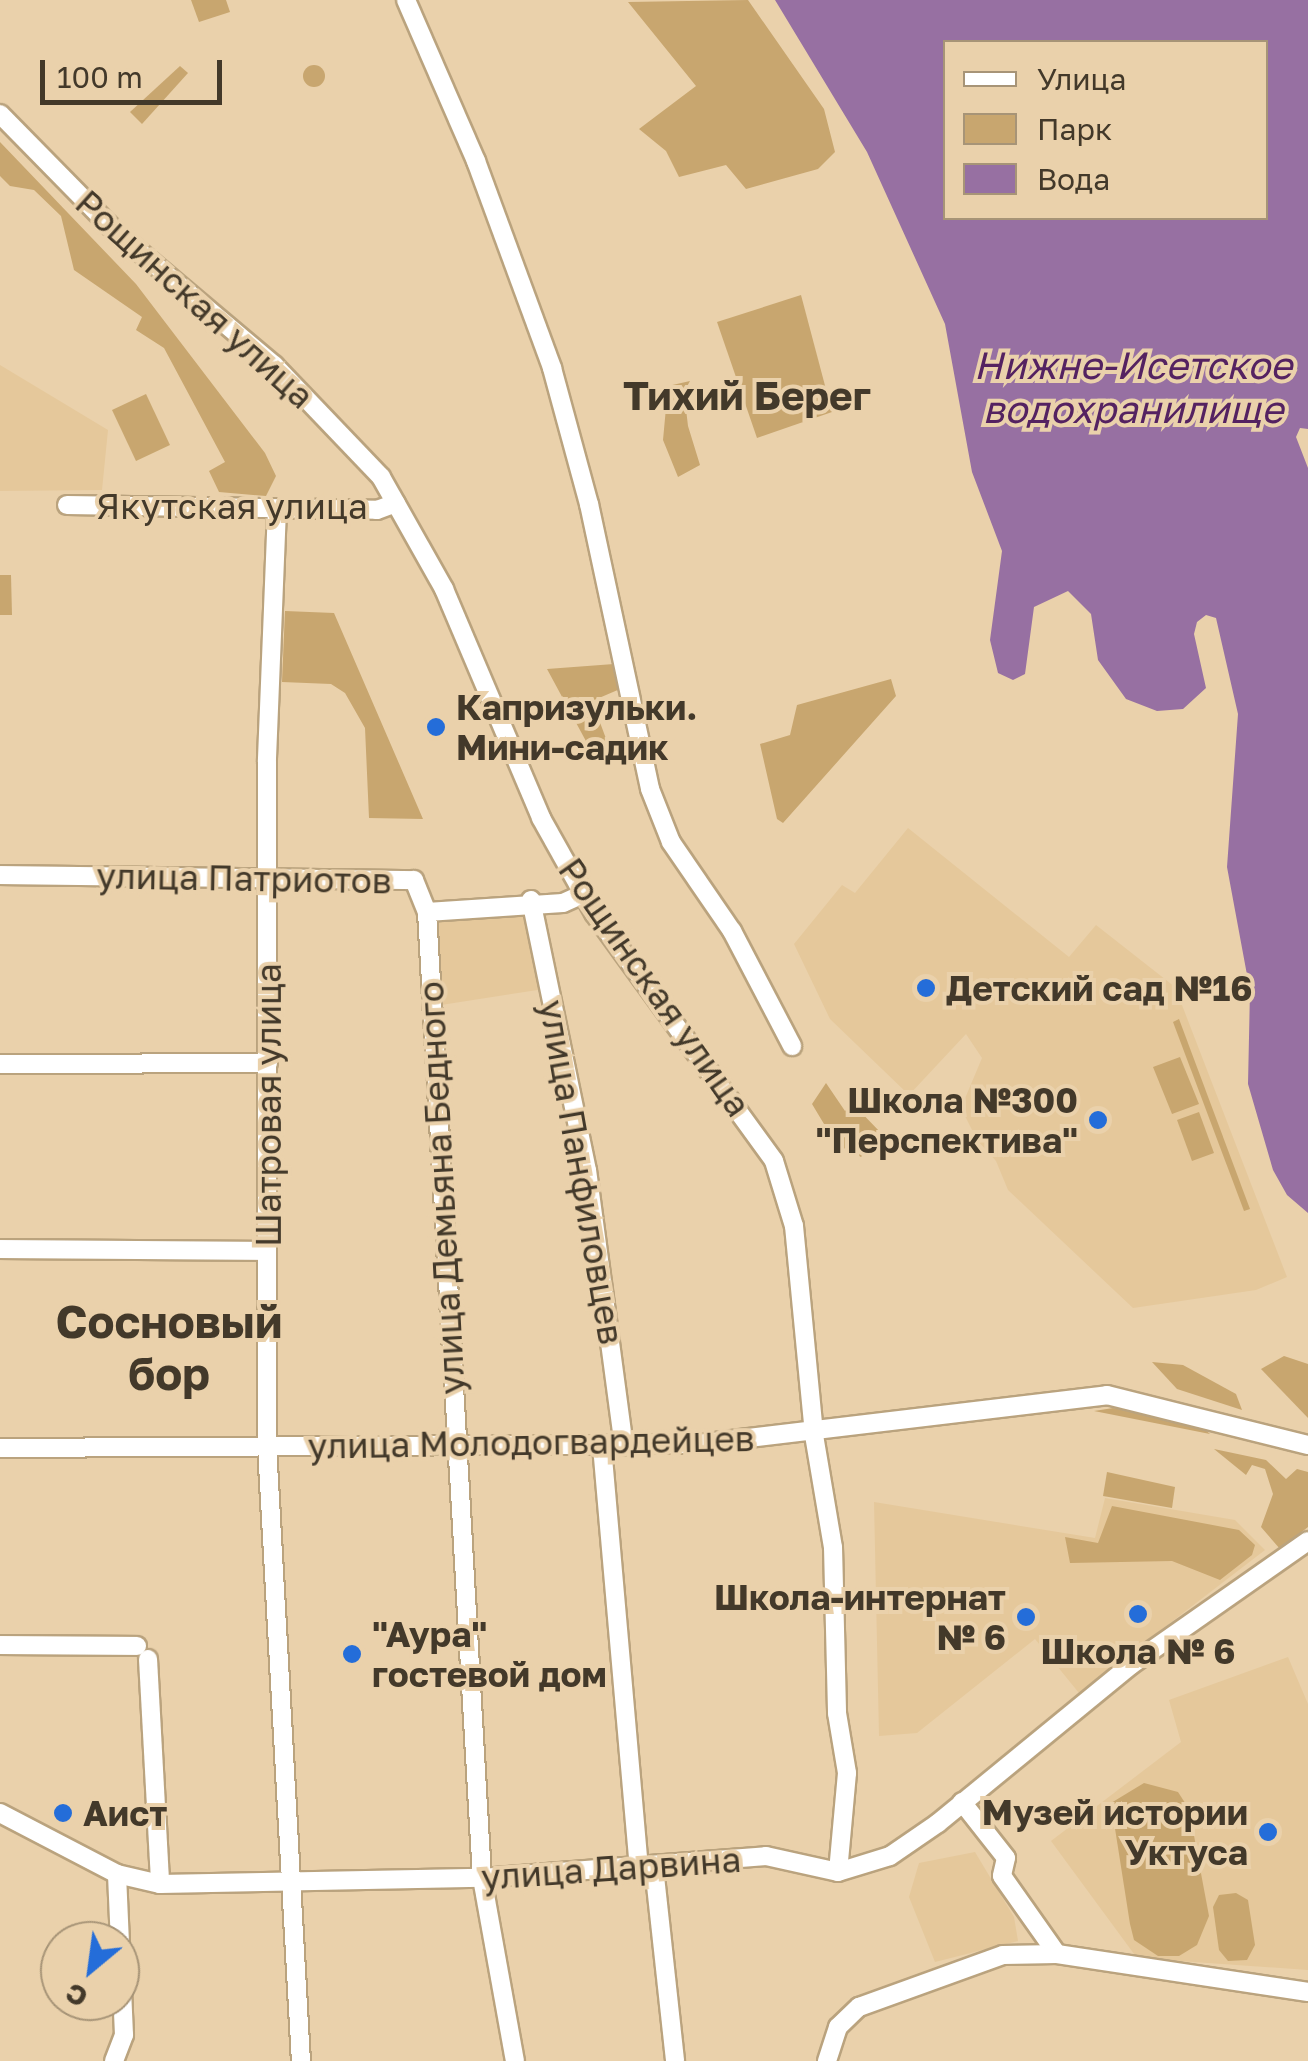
<!DOCTYPE html>
<html>
<head>
<meta charset="utf-8">
<style>
  body { margin:0 }
  #map { position:relative; width:1308px; height:2061px; overflow:hidden; background:#ead1ab; font-family:"Golos Text",sans-serif }
  div>[style] { position:absolute }
  [style*='--x'] { left:calc(var(--x)*1px); top:calc(var(--y)*1px); width:calc(var(--w)*1px); rotate:calc(var(--a)*1deg) }
  .built>* { inset:0; background:#e5c89b }
  .green>* { inset:0; background:#c8a66f }
  .round { border-radius:50% }
  .water>* { inset:0; background:#9770a2 }
  .roads { filter:drop-shadow(2px 0 #baa37e) drop-shadow(-2px 0 #baa37e) drop-shadow(0 2px #baa37e) drop-shadow(0 -2px #baa37e) }
  .minor>* { height:18px; margin:-9px; padding:0 9px; transform-origin:9px; border-radius:9px; background:#fff }
  .dots>* { width:28px; height:28px; translate:-50% -50%; box-sizing:border-box; border:5px solid #ead1ab; border-radius:50% }
  span { translate:-50% -50%; white-space:nowrap; text-align:center; line-height:1.15; -webkit-text-stroke:8px #ead1ab; paint-order:stroke }
  .street-label { font-size:35px; color:#43392a }
  .poi-label { font-size:35px; color:#43392a; font-weight:700 }
  .left { translate:0 -50%; text-align:left }
  .right { translate:-100% -50%; text-align:right }
  .water-label { font-size:38px; color:#542261; font-style:italic }
  .quarter-label { font-size:40px; color:#43392a; font-weight:700 }
  .district-label { font-size:45px; color:#43392a; font-weight:700 }
  .legend { position:absolute; left:943px; top:40px; width:325px; height:180px; box-sizing:border-box; background:#ead1ab; border:2px solid #a79477; margin:0; padding:12px 18px; list-style:none; font-size:30px; color:#43392a }
  .legend li { display:flex; align-items:center; gap:20px; height:50px }
  .legend b { width:50px; border:2px solid #a79477 }
  .north { position:absolute; left:40px; top:1921px; width:100px; height:100px; box-sizing:border-box; background:#ead1ab; border:2px solid #a79477; border-radius:50%; rotate:209deg; font-size:28px; font-weight:700; line-height:40px; text-align:center; color:#43392a }
  .north::after { content:''; display:block; margin:auto; width:35px; height:45px; background:#246dd9; clip-path:polygon(50% 0,100% 100%,50% 72%,0 100%) }
  .scale { position:absolute; left:40px; top:60px; width:182px; height:45px; box-sizing:border-box; border:5px solid #43392a; border-top:0; padding-left:12px; font-size:30px; line-height:35px; white-space:nowrap; color:#43392a; -webkit-text-stroke:8px #ead1ab; paint-order:stroke }
</style>
</head>
<body>
<div id="map">
  <div class="built">
    <i style="clip-path:polygon(0 365px,108px 430px,102px 490px,0 491px)"></i>
    <i style="clip-path:polygon(908px 828px,1069px 957px,1096px 925px,1175px 987px,1287px 1277px,1256px 1290px,1133px 1308px,1008px 1190px,996px 1161px,977px 1140px,961px 1108px,982px 1058px,966px 1034px,909px 1095px,830px 1019px,794px 944px,842px 885px,855px 893px)"></i>
    <i style="clip-path:polygon(529px 909px,544px 989px,441px 1005px,436px 919px)"></i>
    <i style="clip-path:polygon(1105px 1498px,1235px 1520px,1265px 1550px,1079px 1693px,1035px 1639px,917px 1733px,879px 1736px,874px 1502px,1095px 1538px)"></i>
    <i style="clip-path:polygon(1288px 1657px,1308px 1704px,1308px 1970px,1137px 1958px,1051px 1841px,1181px 1742px,1169px 1700px)"></i>
    <i style="clip-path:polygon(975px 1852px,1014px 1917px,1018px 1941px,935px 1962px,909px 1897px,919px 1863px)"></i>
  </div>
  <div class="green">
    <i style="clip-path:polygon(191px 0,226px 0,230px 12px,199px 22px)"></i>
    <i style="clip-path:polygon(748px 0,824px 109px,835px 152px,818px 169px,746px 189px,726px 165px,679px 177px,666px 151px,639px 129px,696px 86px,628px 2px)"></i>
    <i class="round" style="left:303px;top:65px;width:22px;height:22px"></i>
    <i style="clip-path:polygon(180px 66px,188px 73px,142px 124px,130px 112px)"></i>
    <i style="clip-path:polygon(0 142px,136px 284px,265px 453px,276px 476px,266px 496px,219px 492px,209px 471px,225px 462px,164px 348px,136px 330px,142px 317px,74px 270px,61px 216px,34px 190px,10px 186px,0 176px)"></i>
    <i style="clip-path:polygon(801px 295px,832px 412px,757px 438px,717px 322px)"></i>
    <i style="clip-path:polygon(690px 381px,684px 392px,688px 426px,700px 465px,678px 477px,663px 440px,668px 386px)"></i>
    <i style="clip-path:polygon(146px 394px,170px 445px,136px 461px,112px 410px)"></i>
    <i style="clip-path:polygon(0 575px,11px 575px,12px 615px,0 615px)"></i>
    <i style="clip-path:polygon(285px 611px,334px 613px,423px 819px,369px 818px,365px 728px,345px 693px,331px 684px,282px 682px)"></i>
    <i style="clip-path:polygon(614px 664px,620px 689px,592px 701px,611px 752px,594px 756px,547px 669px)"></i>
    <i style="clip-path:polygon(891px 679px,896px 696px,783px 823px,777px 819px,760px 744px,790px 735px,797px 705px)"></i>
    <i style="clip-path:polygon(1179px 1019px,1250px 1209px,1244px 1211px,1173px 1022px)"></i>
    <i style="clip-path:polygon(1180px 1057px,1199px 1104px,1172px 1114px,1153px 1067px)"></i>
    <i style="clip-path:polygon(826px 1083px,845px 1111px,853px 1104px,882px 1134px,861px 1157px,836px 1144px,812px 1104px)"></i>
    <i style="clip-path:polygon(1199px 1112px,1214px 1153px,1192px 1161px,1177px 1120px)"></i>
    <i style="clip-path:polygon(1284px 1356px,1308px 1364px,1308px 1418px,1261px 1369px)"></i>
    <i style="clip-path:polygon(1152px 1362px,1183px 1365px,1236px 1394px,1242px 1410px,1177px 1389px)"></i>
    <i style="clip-path:polygon(1113px 1408px,1201px 1426px,1210px 1434px,1094px 1411px)"></i>
    <i style="clip-path:polygon(1214px 1449px,1266px 1460px,1286px 1479px,1297px 1469px,1308px 1472px,1308px 1527px,1280px 1549px,1261px 1527px,1273px 1494px,1265px 1469px,1252px 1465px,1246px 1475px)"></i>
    <i style="clip-path:polygon(1107px 1472px,1175px 1487px,1172px 1508px,1103px 1496px)"></i>
    <i style="clip-path:polygon(1112px 1506px,1239px 1530px,1255px 1545px,1252px 1555px,1220px 1580px,1172px 1561px,1070px 1563px,1065px 1537px,1098px 1543px)"></i>
    <i style="clip-path:polygon(1144px 1783px,1178px 1792px,1189px 1809px,1209px 1916px,1197px 1945px,1179px 1956px,1158px 1956px,1134px 1940px,1130px 1924px,1111px 1803px)"></i>
    <i style="clip-path:polygon(1236px 1893px,1248px 1900px,1255px 1945px,1247px 1960px,1228px 1961px,1219px 1950px,1213px 1907px,1219px 1895px)"></i>
  </div>
  <div class="water">
    <i style="clip-path:polygon(evenodd,775px 0,1308px 0,1308px 429px,1300px 428px,1296px 437px,1308px 468px,1308px 1213px,1287px 1195px,1273px 1170px,1248px 1084px,1250px 991px,1227px 867px,1238px 714px,1216px 618px,1206px 615px,1197px 622px,1194px 634px,1206px 688px,1183px 709px,1157px 711px,1126px 699px,1098px 660px,1091px 614px,1068px 591px,1034px 607px,1025px 674px,1013px 680px,998px 673px,990px 640px,1002px 551px,972px 472px,945px 324px,867px 152px,775px 0,946px 42px,1266px 42px,1266px 218px,946px 218px,946px 42px)"></i>
  </div>
  <div class="roads">
    <div class="minor">
      <i style="--x:406;--y:0;--w:176;--a:66.5"></i>
      <i style="--x:476;--y:161;--w:221;--a:69.8"></i>
      <i style="--x:552;--y:368;--w:141;--a:74.8"></i>
      <i style="--x:589;--y:504;--w:291;--a:77.9"></i>
      <i style="--x:650;--y:789;--w:57;--a:68.4"></i>
      <i style="--x:671;--y:842;--w:108;--a:55.6"></i>
      <i style="--x:732;--y:931;--w:130;--a:62.4"></i>
      <i style="--x:0;--y:114;--w:165;--a:45.5"></i>
      <i style="--x:116;--y:232;--w:207;--a:40.1"></i>
      <i style="--x:274;--y:365;--w:155;--a:46.3"></i>
      <i style="--x:381;--y:477;--w:129;--a:60.6"></i>
      <i style="--x:444;--y:589;--w:249;--a:67"></i>
      <i style="--x:541;--y:818;--w:109;--a:60.8"></i>
      <i style="--x:594;--y:913;--w:306;--a:54"></i>
      <i style="--x:774;--y:1161;--w:68;--a:72.9"></i>
      <i style="--x:794;--y:1226;--w:210;--a:84.5"></i>
      <i style="--x:814;--y:1435;--w:114;--a:80.4"></i>
      <i style="--x:833;--y:1547;--w:166;--a:88.6"></i>
      <i style="--x:837;--y:1713;--w:61;--a:80.5"></i>
      <i style="--x:847;--y:1773;--w:99;--a:95.2"></i>
      <i style="--x:67;--y:505;--w:310;--a:0.9"></i>
      <i style="--x:377;--y:510;--w:20;--a:-20"></i>
      <i style="--x:277;--y:509;--w:253;--a:92.3"></i>
      <i style="--x:267;--y:762;--w:684;--a:90"></i>
      <i style="--x:267;--y:1446;--w:616;--a:86.84"></i>
      <i style="--x:0;--y:875;--w:414;--a:0.7"></i>
      <i style="--x:414;--y:880;--w:35;--a:68"></i>
      <i style="--x:427;--y:912;--w:968;--a:86.74"></i>
      <i style="--x:482;--y:1878;--w:186;--a:79.8"></i>
      <i style="--x:531;--y:900;--w:276;--a:78.3"></i>
      <i style="--x:587;--y:1170;--w:278;--a:82.4"></i>
      <i style="--x:427;--y:912;--w:136;--a:-3.8"></i>
      <i style="--x:563;--y:903;--w:22;--a:-24"></i>
      <i style="--x:0;--y:1064;--w:268;--a:-0.2"></i>
      <i style="--x:0;--y:1249;--w:267;--a:0.4"></i>
      <i style="--x:602;--y:1446;--w:424;--a:85"></i>
      <i style="--x:0;--y:1448;--w:698;--a:-0.33"></i>
      <i style="--x:698;--y:1444;--w:412;--a:-6.8"></i>
      <i style="--x:1107;--y:1395;--w:207;--a:14"></i>
      <i style="--x:0;--y:1645;--w:137;--a:0.4"></i>
      <i style="--x:148;--y:1659;--w:225;--a:86.9"></i>
      <i style="--x:962;--y:1802;--w:71;--a:51.8"></i>
      <i style="--x:1006;--y:1858;--w:18;--a:103"></i>
      <i style="--x:1002;--y:1876;--w:95;--a:54.8"></i>
      <i style="--x:0;--y:1813;--w:132;--a:27.5"></i>
      <i style="--x:117;--y:1874;--w:44;--a:13.1"></i>
      <i style="--x:160;--y:1884;--w:322;--a:-1.1"></i>
      <i style="--x:482;--y:1878;--w:285;--a:-4.4"></i>
      <i style="--x:766;--y:1856;--w:74;--a:12.5"></i>
      <i style="--x:838;--y:1872;--w:54;--a:-17.1"></i>
      <i style="--x:890;--y:1856;--w:58;--a:-34.5"></i>
      <i style="--x:938;--y:1823;--w:249;--a:-39.3"></i>
      <i style="--x:1131;--y:1665;--w:216;--a:-35"></i>
      <i style="--x:654;--y:1867;--w:195;--a:83.8"></i>
      <i style="--x:114;--y:2061;--w:28;--a:-69"></i>
      <i style="--x:124;--y:2035;--w:161;--a:-92.5"></i>
      <i style="--x:827;--y:2061;--w:36;--a:-72"></i>
      <i style="--x:838;--y:2027;--w:29;--a:-44"></i>
      <i style="--x:859;--y:2007;--w:153;--a:-19.9"></i>
      <i style="--x:1003;--y:1955;--w:54;--a:-1.1"></i>
      <i style="--x:1057;--y:1954;--w:254;--a:8.6"></i>
    </div>
  </div>
  <div class="dots">
    <i style="left:436px;top:727px;background:#246dd9"></i>
    <i style="left:926px;top:988px;background:#246dd9"></i>
    <i style="left:1098px;top:1120px;background:#246dd9"></i>
    <i style="left:1138px;top:1614px;background:#246dd9"></i>
    <i style="left:1026px;top:1617px;background:#246dd9"></i>
    <i style="left:352px;top:1654px;background:#246dd9"></i>
    <i style="left:63px;top:1813px;background:#246dd9"></i>
    <i style="left:1268px;top:1832px;background:#246dd9"></i>
  </div>
  <div class="street-label">
    <span style="left:195px;top:299px;rotate:42deg">Рощинская улица</span>
    <span style="left:232px;top:506px">Якутская улица</span>
    <span style="left:244px;top:878px;rotate:1deg">улица Патриотов</span>
    <span style="left:655px;top:987px;rotate:55deg">Рощинская улица</span>
    <span style="left:268px;top:1105px;rotate:-90deg">Шатровая улица</span>
    <span style="left:582px;top:1172px;rotate:80deg">улица Панфиловцев</span>
    <span style="left:441px;top:1188px;rotate:-93deg">улица Демьяна Бедного</span>
    <span style="left:531px;top:1442px;rotate:-1deg">улица Молодогвардейцев</span>
    <span style="left:611px;top:1868px;rotate:-4deg">улица Дарвина</span>
  </div>
  <div class="poi-label">
    <span class="left" style="left:456px;top:727px">Капризульки.<br>Мини-садик</span>
    <span class="left" style="left:946px;top:988px">Детский сад №16</span>
    <span class="right" style="left:1078px;top:1120px">Школа №300<br>"Перспектива"</span>
    <span class="right" style="left:1006px;top:1617px">Школа-интернат<br>№ 6</span>
    <span class="left" style="left:372px;top:1654px">"Аура"<br>гостевой дом</span>
    <span style="left:1138px;top:1651px">Школа № 6</span>
    <span class="right" style="left:1248px;top:1832px">Музей истории<br>Уктуса</span>
    <span class="left" style="left:83px;top:1813px">Аист</span>
  </div>
  <div class="water-label">
    <span style="left:1133px;top:387px">Нижне-Исетское<br>водохранилище</span>
  </div>
  <div class="quarter-label">
    <span style="left:747px;top:395px">Тихий Берег</span>
  </div>
  <div class="district-label">
    <span style="left:169px;top:1348px">Сосновый<br>бор</span>
  </div>
  <ul class="legend">
  <li><b style="height:12px;background:#fff"></b>Улица</li>
  <li><b style="height:28px;background:#c8a66f"></b>Парк</li>
  <li><b style="height:28px;background:#9770a2"></b>Вода</li>
  </ul>
  <div class="north">С</div>
  <div class="scale">100 m</div>
</div>
</body>
</html>
